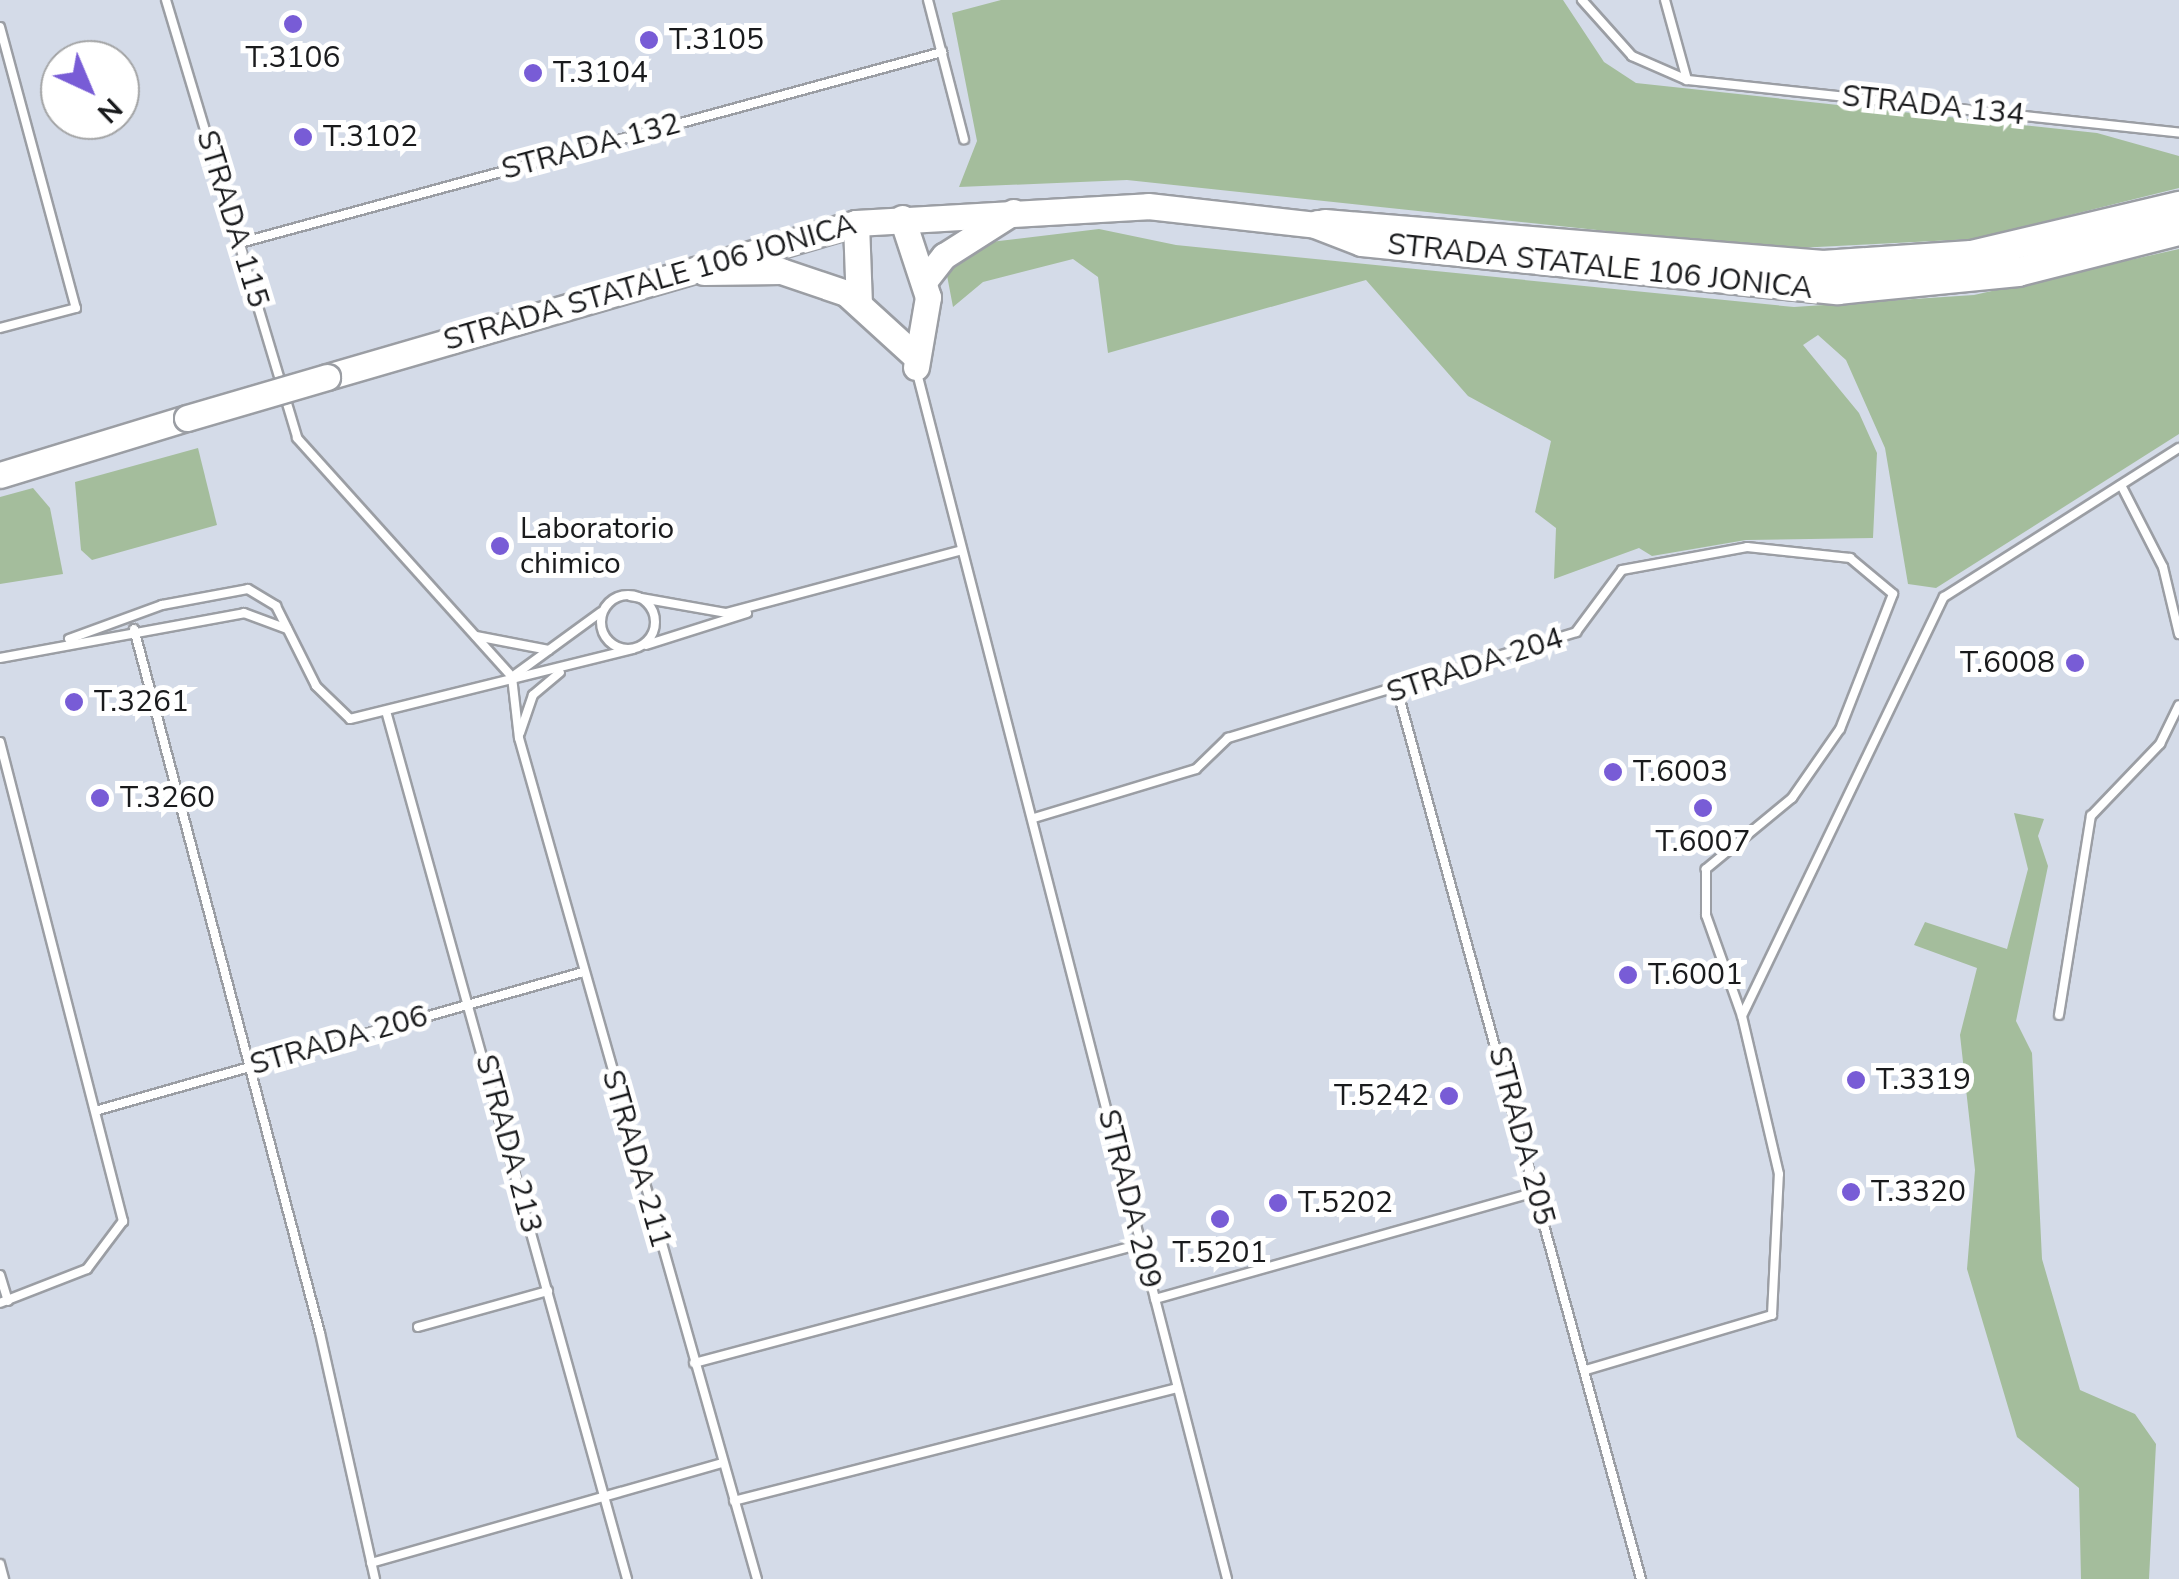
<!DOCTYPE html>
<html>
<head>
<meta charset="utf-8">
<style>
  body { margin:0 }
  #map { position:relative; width:2179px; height:1579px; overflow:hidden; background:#e4e7ed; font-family:"Nunito Sans",sans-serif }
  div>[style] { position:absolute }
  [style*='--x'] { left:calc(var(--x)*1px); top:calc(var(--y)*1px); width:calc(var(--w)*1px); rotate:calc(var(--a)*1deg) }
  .built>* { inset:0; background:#d4dbe8 }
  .green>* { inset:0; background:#a4bd9c }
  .roads { filter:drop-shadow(2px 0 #9b9ea4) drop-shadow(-2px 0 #9b9ea4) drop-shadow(0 2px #9b9ea4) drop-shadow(0 -2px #9b9ea4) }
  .lane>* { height:8px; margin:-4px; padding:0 4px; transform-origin:4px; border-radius:4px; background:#fff }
  .lane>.ring { margin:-4px; padding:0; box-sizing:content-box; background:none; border:8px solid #fff; border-radius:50% }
  .primary>* { height:25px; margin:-12.5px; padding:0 12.5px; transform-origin:12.5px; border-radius:12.5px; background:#fff }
  .highway>* { height:28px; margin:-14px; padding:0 14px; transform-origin:14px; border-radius:14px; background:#fff }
  .bridges { filter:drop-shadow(2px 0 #9b9ea4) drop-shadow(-2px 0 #9b9ea4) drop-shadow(0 2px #9b9ea4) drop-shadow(0 -2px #9b9ea4) }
  .primary-bridge>* { height:25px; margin:-12.5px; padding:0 12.5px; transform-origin:12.5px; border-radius:12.5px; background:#fff }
  .dots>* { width:28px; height:28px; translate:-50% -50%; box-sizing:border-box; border:5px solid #fff; border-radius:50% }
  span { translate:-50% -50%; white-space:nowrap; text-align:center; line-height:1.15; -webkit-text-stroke:10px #fff; paint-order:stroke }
  .poi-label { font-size:30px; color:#1a1b1d }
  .left { translate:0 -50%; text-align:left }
  .right { translate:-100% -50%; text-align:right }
  .street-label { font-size:30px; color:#1a1b1d }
  .north { position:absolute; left:40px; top:40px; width:100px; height:100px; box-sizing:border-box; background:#fff; border:2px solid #a3a4a5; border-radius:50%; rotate:136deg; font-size:28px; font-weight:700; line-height:40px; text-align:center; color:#1a1b1d }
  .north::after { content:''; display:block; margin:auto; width:35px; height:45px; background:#785cd6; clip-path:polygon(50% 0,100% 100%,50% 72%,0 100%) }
</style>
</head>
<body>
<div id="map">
  <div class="built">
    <i style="clip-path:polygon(evenodd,0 0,2179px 0,2179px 1579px,0 1579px,0 0,60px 60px,120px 60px,120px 120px,60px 120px,60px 60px)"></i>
  </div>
  <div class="green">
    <i style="clip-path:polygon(1001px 0,1563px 0,1604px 62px,1636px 83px,2097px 133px,2179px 156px,2179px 188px,1973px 239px,1776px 249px,1127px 180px,959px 187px,977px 141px,952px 13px)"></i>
    <i style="clip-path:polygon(1099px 229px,1176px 245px,1794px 307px,1974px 295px,2179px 249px,2179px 434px,1936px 588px,1908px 584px,1885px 448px,1846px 360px,1818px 335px,1803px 345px,1859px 413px,1877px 453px,1873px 538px,1746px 540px,1652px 556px,1639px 548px,1554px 579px,1556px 528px,1535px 512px,1551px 441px,1468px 396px,1366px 280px,1108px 353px,1098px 277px,1073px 259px,983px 282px,953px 307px,945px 265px,982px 243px)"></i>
    <i style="clip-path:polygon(198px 448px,217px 525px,92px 560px,81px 550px,75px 482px)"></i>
    <i style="clip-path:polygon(33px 488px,50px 508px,63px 574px,0 584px,0 497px)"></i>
    <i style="clip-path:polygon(2014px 813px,2044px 819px,2038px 836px,2048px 866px,2016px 1021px,2032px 1053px,2042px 1259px,2080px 1390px,2135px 1414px,2156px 1444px,2149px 1579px,2081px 1579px,2079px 1488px,2017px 1437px,1967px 1269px,1975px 1170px,1960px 1035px,1977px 968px,1914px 945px,1925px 922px,2007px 949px,2028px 869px)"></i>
  </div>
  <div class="roads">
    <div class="lane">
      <i style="--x:166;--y:0;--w:457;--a:73.3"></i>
      <i style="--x:297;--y:438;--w:321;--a:48"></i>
      <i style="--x:928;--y:0;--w:144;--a:75.5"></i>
      <i style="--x:1582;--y:0;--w:75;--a:48.2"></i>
      <i style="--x:1632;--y:56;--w:60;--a:23.6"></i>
      <i style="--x:1687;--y:80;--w:495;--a:6.1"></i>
      <i style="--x:1665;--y:0;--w:83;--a:74.6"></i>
      <i style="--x:0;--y:27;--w:291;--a:74.9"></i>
      <i style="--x:76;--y:308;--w:79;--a:165.3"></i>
      <i style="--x:240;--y:243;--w:728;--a:-15.22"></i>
      <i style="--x:917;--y:373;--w:1245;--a:75.58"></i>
      <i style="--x:2121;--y:485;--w:92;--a:62.9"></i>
      <i style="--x:2163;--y:567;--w:69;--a:76.6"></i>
      <i class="ring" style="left:601px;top:595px;width:46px;height:46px"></i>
      <i style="--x:630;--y:596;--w:97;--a:10"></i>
      <i style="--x:726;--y:613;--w:244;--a:-14.9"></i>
      <i style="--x:134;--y:629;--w:728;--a:75.2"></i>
      <i style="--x:320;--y:1333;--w:252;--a:77.4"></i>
      <i style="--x:476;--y:636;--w:74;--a:10.9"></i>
      <i style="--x:69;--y:639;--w:99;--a:-20.1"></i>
      <i style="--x:162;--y:605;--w:87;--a:-10.5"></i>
      <i style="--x:248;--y:589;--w:33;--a:31"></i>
      <i style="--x:276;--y:606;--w:89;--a:63.4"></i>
      <i style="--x:316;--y:686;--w:47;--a:44.1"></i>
      <i style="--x:350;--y:719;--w:291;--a:-13.9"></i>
      <i style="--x:646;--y:645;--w:106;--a:-17.6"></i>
      <i style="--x:0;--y:658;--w:248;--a:-10.4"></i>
      <i style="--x:244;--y:613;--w:46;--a:20.4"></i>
      <i style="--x:516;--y:674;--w:105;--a:-36.1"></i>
      <i style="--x:512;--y:677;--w:61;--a:83.5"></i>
      <i style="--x:519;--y:738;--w:874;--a:74.2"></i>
      <i style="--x:1398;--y:693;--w:919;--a:74.66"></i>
      <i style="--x:386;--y:711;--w:901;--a:74.48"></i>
      <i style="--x:520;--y:733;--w:40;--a:-71.1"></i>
      <i style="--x:533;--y:695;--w:35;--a:-40"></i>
      <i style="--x:0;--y:742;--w:495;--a:75.6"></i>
      <i style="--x:123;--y:1221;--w:60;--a:126.9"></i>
      <i style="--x:87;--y:1269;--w:93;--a:158.7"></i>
      <i style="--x:1034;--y:818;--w:169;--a:-16.8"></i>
      <i style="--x:1196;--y:769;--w:45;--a:-44.1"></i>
      <i style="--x:1228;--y:738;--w:364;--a:-16.9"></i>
      <i style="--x:1576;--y:632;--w:77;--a:-53.4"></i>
      <i style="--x:1622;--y:570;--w:127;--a:-10.4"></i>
      <i style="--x:1747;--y:547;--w:104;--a:6.1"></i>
      <i style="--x:1850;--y:558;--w:56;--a:39.9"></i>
      <i style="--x:1893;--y:594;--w:145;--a:111.4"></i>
      <i style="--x:1840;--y:729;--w:84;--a:124.8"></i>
      <i style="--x:1792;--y:798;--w:112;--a:140.5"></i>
      <i style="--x:1706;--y:869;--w:46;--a:90"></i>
      <i style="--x:1706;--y:915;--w:107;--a:70.4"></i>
      <i style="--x:2059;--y:1015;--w:202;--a:-80.9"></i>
      <i style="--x:2091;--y:816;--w:100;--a:-46.2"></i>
      <i style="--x:2160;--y:744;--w:43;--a:-64"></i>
      <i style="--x:95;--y:1111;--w:507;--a:-15.9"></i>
      <i style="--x:0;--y:1275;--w:27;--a:73"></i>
      <i style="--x:1155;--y:1299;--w:396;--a:-15.7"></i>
      <i style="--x:418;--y:1327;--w:135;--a:-15.5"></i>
      <i style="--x:694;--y:1363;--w:463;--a:-14.9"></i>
      <i style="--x:1586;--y:1370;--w:194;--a:-16.5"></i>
      <i style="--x:1772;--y:1315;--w:141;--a:-87.2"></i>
      <i style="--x:1779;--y:1174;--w:162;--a:-103.2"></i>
      <i style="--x:1742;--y:1016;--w:465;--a:-64.3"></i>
      <i style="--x:1944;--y:597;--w:278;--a:-32.4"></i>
      <i style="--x:734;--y:1501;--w:456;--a:-14.3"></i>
      <i style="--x:371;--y:1563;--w:366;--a:-15.9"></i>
      <i style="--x:0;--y:1564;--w:16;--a:75"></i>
    </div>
    <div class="primary">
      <i style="--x:902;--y:218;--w:83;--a:71.8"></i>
      <i style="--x:928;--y:297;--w:71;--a:99.7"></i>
      <i style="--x:856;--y:223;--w:81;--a:87.9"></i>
      <i style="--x:704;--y:272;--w:77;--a:-0.7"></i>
      <i style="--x:781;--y:271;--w:69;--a:18.7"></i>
      <i style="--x:846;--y:293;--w:89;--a:42.3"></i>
      <i style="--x:925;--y:280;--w:31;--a:-52"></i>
      <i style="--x:944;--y:256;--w:82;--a:-32.5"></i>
      <i style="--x:327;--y:377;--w:551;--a:-16.23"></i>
      <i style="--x:856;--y:223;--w:292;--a:-3.3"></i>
      <i style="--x:1148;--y:206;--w:171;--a:6.4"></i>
      <i style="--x:0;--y:475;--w:195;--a:-17"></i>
    </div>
    <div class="highway">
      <i style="--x:1325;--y:224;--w:500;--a:4.7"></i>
      <i style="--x:1823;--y:265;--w:148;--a:-3.9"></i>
      <i style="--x:1971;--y:255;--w:214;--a:-13.3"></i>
      <i style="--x:1318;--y:225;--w:47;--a:21.1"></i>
      <i style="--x:1362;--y:242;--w:478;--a:5.8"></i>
      <i style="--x:1838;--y:290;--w:181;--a:-5.7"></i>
      <i style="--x:2018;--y:272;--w:166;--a:-14.3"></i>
    </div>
  </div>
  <div class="bridges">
    <div class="primary-bridge">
      <i style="--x:187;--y:418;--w:146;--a:-16.3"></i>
    </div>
  </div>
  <div class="dots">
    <i style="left:293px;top:24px;background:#785cd6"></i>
    <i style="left:649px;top:40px;background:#785cd6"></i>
    <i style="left:533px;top:73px;background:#785cd6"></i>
    <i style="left:303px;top:137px;background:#785cd6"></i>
    <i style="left:500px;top:546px;background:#785cd6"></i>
    <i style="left:2075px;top:663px;background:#785cd6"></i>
    <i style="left:74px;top:702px;background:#785cd6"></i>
    <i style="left:1613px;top:772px;background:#785cd6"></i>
    <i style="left:100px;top:798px;background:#785cd6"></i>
    <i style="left:1703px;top:808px;background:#785cd6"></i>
    <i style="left:1628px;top:975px;background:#785cd6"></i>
    <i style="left:1856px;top:1080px;background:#785cd6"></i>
    <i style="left:1449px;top:1096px;background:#785cd6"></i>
    <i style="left:1851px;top:1192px;background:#785cd6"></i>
    <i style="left:1278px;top:1203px;background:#785cd6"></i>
    <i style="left:1220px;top:1219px;background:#785cd6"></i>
  </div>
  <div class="poi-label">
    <span class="left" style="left:669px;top:40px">T.3105</span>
    <span style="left:293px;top:58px">T.3106</span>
    <span class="left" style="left:553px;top:73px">T.3104</span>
    <span class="left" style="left:323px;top:137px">T.3102</span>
    <span class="left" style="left:520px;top:546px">Laboratorio<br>chimico</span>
    <span class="right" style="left:2055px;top:663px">T.6008</span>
    <span class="left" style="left:94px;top:702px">T.3261</span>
    <span class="left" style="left:1633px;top:772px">T.6003</span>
    <span class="left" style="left:120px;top:798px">T.3260</span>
    <span style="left:1703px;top:842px">T.6007</span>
    <span class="left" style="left:1648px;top:975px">T.6001</span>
    <span class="left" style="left:1876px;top:1080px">T.3319</span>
    <span class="right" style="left:1429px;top:1096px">T.5242</span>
    <span class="left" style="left:1871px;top:1192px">T.3320</span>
    <span class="left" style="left:1298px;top:1203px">T.5202</span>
    <span style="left:1220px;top:1253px">T.5201</span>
  </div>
  <div class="street-label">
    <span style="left:1933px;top:106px;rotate:6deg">STRADA 134</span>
    <span style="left:591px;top:147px;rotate:-15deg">STRADA 132</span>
    <span style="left:232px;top:219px;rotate:73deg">STRADA 115</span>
    <span style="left:1600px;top:267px;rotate:6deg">STRADA STATALE 106 JONICA</span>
    <span style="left:650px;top:283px;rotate:-16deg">STRADA STATALE 106 JONICA</span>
    <span style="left:1475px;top:666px;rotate:-18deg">STRADA 204</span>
    <span style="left:339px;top:1041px;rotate:-16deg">STRADA 206</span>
    <span style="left:1521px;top:1136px;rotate:75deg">STRADA 205</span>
    <span style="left:508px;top:1144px;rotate:75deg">STRADA 213</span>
    <span style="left:636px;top:1159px;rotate:74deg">STRADA 211</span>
    <span style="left:1129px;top:1199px;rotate:76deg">STRADA 209</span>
  </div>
  <div class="north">N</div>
</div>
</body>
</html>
